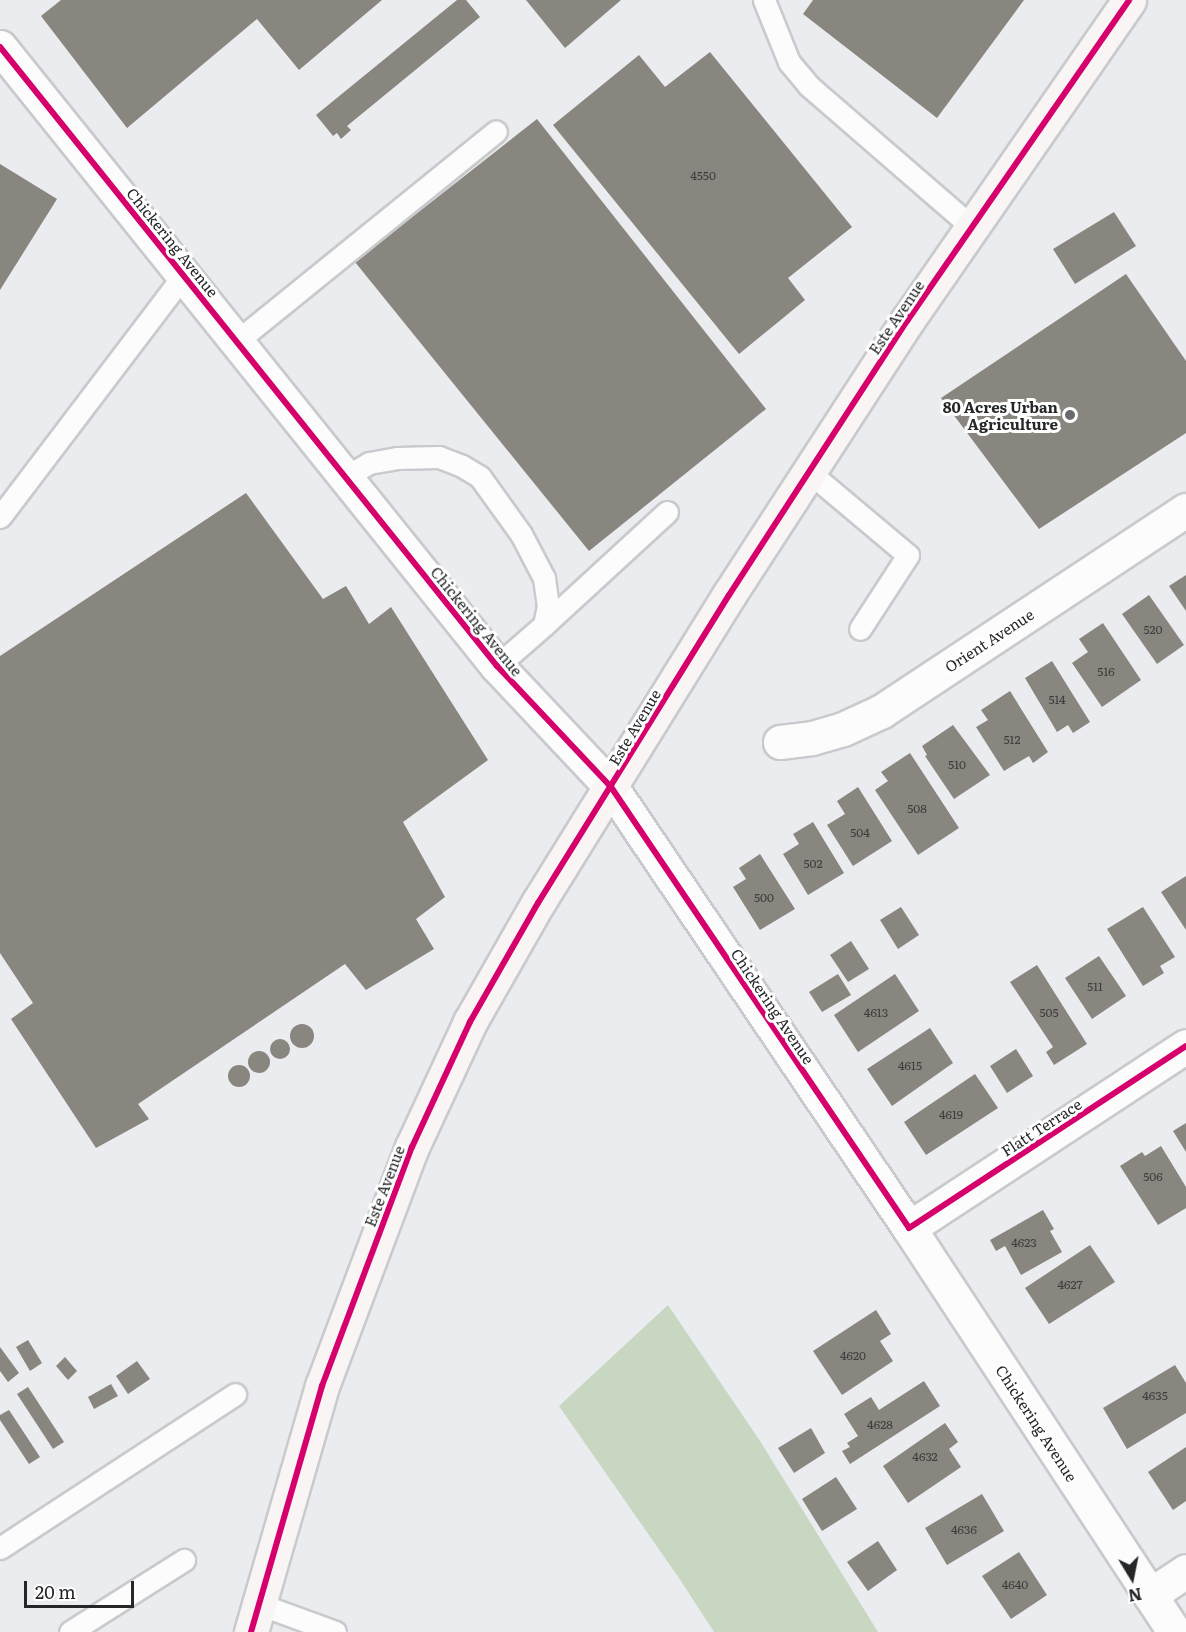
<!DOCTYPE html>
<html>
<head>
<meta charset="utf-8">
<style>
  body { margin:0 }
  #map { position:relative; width:1186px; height:1632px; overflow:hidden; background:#eaecef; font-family:Literata,serif }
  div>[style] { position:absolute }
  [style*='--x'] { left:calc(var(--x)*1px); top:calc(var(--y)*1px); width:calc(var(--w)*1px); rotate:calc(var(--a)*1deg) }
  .forest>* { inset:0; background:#c8d7c2 }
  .building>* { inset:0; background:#89857f }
  .round { border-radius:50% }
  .roads { filter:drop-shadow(2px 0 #c9cacd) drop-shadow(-2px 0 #c9cacd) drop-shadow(0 2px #c9cacd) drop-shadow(0 -2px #c9cacd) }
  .lane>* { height:21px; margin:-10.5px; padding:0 10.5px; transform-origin:10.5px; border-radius:10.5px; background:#fcfcfd }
  .street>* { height:33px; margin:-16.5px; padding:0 16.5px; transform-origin:16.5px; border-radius:16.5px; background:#fcfcfd }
  .secondary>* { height:33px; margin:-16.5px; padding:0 16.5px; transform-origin:16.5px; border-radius:16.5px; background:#f8f5f4 }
  .cycleway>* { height:6px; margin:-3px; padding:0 3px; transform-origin:3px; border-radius:3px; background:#d6006c }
  .dots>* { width:16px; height:16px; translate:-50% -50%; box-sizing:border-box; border:3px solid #fff; border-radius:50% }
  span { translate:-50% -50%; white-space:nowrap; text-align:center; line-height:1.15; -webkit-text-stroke:6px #fff; paint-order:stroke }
  .number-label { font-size:12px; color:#3e3e3e }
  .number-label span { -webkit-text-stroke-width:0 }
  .street-label { font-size:15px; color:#252628 }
  .poi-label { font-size:15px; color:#252628; font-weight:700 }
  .right { translate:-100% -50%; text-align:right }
  .north { position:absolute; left:1102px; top:1548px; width:60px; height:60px; -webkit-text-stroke:4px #fff; paint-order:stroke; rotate:170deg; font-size:16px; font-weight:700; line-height:24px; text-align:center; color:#252628 }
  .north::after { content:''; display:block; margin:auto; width:21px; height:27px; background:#252628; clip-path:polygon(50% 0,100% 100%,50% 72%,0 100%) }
  .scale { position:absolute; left:24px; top:1581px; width:110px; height:27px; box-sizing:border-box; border:3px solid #252628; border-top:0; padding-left:8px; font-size:18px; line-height:21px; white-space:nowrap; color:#252628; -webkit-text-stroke:4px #fff; paint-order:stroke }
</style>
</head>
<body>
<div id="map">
  <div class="forest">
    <i style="clip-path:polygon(668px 1305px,760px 1441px,878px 1632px,714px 1632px,681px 1581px,559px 1406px)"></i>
  </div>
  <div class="building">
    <i style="clip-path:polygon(61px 0,382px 0,299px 70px,257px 19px,127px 128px,41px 16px)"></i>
    <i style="clip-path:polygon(457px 0,466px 0,480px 17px,347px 126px,351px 130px,341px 139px,337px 133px,333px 136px,316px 115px)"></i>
    <i style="clip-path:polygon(526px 0,621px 0,565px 48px)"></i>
    <i style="clip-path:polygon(813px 0,1024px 0,937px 118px,803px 14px)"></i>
    <i style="clip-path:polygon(710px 52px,852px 227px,788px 278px,805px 300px,739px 354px,553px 125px,639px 55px,665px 87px)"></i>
    <i style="clip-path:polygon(537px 119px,766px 409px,589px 551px,355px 262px)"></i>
    <i style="clip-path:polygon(0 164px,57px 199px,0 290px)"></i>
    <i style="clip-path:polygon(1114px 212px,1136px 246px,1075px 284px,1053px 249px)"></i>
    <i style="clip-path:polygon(1126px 274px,1186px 361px,1186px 433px,1039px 529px,941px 398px)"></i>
    <i style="clip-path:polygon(246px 493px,323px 599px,346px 586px,369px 624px,391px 607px,488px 760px,403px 822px,445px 897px,416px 919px,434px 949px,366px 990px,345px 964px,138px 1104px,149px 1119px,96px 1148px,11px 1019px,33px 1003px,0 953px,0 656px)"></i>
    <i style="clip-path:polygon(1186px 575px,1186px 611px,1169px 586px)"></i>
    <i style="clip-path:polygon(1149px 595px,1184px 645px,1157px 664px,1122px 614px)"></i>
    <i style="clip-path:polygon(1103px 623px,1141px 680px,1102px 707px,1072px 663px,1088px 652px,1079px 639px)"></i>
    <i style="clip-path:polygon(1052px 661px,1090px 722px,1073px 733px,1068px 725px,1057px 732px,1025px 678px)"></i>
    <i style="clip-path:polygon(1010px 691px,1048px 752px,1033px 763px,1029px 756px,1004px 771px,976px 727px,988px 720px,981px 710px)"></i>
    <i style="clip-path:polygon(953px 725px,990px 775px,954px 799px,925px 756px,927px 755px,922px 746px)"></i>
    <i style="clip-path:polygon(910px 753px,959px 828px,918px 855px,875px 790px,888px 781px,881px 772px)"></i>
    <i style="clip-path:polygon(858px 787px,892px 841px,853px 866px,827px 825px,845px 814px,837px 801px)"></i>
    <i style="clip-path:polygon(813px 822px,844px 873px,808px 895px,783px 854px,799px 844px,793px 834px)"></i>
    <i style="clip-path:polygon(760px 854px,795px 909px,760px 930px,733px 887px,746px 879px,739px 868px)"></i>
    <i style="clip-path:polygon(1186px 876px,1186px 930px,1161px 892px)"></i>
    <i style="clip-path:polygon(901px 907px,919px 935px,898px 949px,880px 920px)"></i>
    <i style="clip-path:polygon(1143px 907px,1175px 957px,1160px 966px,1164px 973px,1143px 986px,1107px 929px)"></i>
    <i style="clip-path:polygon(851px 941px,869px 969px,848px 982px,830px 955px)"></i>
    <i style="clip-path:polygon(1099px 956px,1126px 996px,1092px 1019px,1065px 978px)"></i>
    <i style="clip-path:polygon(1037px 965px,1087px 1044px,1054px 1065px,1046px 1052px,1053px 1047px,1010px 982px)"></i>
    <i style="clip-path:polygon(838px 974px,851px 995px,822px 1012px,809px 992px)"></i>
    <i style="clip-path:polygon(895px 974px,919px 1011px,858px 1052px,834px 1015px)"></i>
    <i class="round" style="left:290px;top:1024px;width:24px;height:24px"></i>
    <i style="clip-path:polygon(930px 1028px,953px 1063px,892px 1106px,867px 1069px)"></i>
    <i class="round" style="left:270px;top:1039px;width:20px;height:20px"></i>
    <i style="clip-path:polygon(1016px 1049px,1033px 1076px,1007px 1093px,990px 1066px)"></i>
    <i class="round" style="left:248px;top:1051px;width:22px;height:22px"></i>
    <i class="round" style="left:228px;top:1065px;width:22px;height:22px"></i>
    <i style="clip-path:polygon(975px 1074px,998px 1108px,926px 1155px,904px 1122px)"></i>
    <i style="clip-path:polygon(1186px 1123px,1186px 1152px,1173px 1131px)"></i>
    <i style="clip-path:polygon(1161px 1146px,1186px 1187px,1186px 1208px,1158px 1225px,1120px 1166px,1142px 1152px,1145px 1156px)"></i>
    <i style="clip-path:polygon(1043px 1210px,1054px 1229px,1050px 1231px,1062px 1252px,1021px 1275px,1005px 1246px,996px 1251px,990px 1240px)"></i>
    <i style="clip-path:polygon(1090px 1245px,1115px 1282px,1049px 1324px,1025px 1288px)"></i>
    <i style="clip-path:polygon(876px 1310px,891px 1334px,880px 1341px,893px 1361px,842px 1395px,813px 1351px)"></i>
    <i style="clip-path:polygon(28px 1340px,42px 1363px,30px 1371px,16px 1347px)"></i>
    <i style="clip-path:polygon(0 1347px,19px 1373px,8px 1382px,0 1371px)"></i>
    <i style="clip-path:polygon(65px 1357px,77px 1371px,68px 1380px,56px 1366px)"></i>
    <i style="clip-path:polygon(137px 1361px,150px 1379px,128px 1394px,116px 1376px)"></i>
    <i style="clip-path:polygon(1175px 1365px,1186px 1383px,1186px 1413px,1127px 1449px,1103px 1408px)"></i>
    <i style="clip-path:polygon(924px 1381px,940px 1406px,850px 1464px,842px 1451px,850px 1447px,847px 1443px,858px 1436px,844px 1414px,871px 1397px,879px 1410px)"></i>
    <i style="clip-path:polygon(111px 1384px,118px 1396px,94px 1409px,88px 1397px)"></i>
    <i style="clip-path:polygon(28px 1387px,64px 1442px,53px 1449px,17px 1394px)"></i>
    <i style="clip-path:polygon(9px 1410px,40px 1457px,29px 1464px,0 1420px,0 1415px)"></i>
    <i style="clip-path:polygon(945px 1423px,958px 1442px,949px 1449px,961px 1467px,908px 1503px,883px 1466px)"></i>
    <i style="clip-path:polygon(811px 1428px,825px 1453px,794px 1473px,778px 1448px)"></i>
    <i style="clip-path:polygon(1186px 1447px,1186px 1501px,1173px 1510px,1148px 1472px)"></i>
    <i style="clip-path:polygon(836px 1477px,857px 1509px,822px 1531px,802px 1499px)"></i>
    <i style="clip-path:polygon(982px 1494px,1004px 1531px,947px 1565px,925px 1528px)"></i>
    <i style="clip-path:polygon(878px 1541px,897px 1570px,868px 1591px,847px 1562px)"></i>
    <i style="clip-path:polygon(1019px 1552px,1047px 1595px,1011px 1619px,982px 1576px)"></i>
  </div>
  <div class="roads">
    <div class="lane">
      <i style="--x:764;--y:0;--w:67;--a:68"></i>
      <i style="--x:789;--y:62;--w:31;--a:50"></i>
      <i style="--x:809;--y:86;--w:216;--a:40.9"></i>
      <i style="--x:237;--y:341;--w:333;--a:-39"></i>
      <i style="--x:809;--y:472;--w:129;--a:40"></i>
      <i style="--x:908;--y:555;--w:88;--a:123"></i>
      <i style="--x:345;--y:477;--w:28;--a:-30"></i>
      <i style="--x:369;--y:463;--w:28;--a:-10"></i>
      <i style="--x:397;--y:458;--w:42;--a:-1.4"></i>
      <i style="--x:439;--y:457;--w:25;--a:21"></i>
      <i style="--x:462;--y:466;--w:21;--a:31"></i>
      <i style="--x:480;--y:477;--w:70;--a:54.3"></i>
      <i style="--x:521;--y:534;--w:50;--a:62.4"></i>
      <i style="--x:544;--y:578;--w:28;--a:82"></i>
      <i style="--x:548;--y:606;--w:19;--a:102"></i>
      <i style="--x:544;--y:625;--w:62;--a:138.9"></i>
      <i style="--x:0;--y:517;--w:304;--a:-52.8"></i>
      <i style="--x:544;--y:625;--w:167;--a:-42.6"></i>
      <i style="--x:0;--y:1548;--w:281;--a:-33.2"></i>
      <i style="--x:259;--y:1604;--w:81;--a:20.2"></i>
      <i style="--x:70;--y:1632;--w:135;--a:-32.3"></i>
    </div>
    <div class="street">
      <i style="--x:0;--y:47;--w:794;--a:51.24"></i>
      <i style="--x:497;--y:666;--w:166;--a:46.7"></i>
      <i style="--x:611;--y:787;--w:532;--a:55.95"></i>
      <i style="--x:909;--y:1228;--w:483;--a:56.7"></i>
      <i style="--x:780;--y:742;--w:32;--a:-7"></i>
      <i style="--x:812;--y:738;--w:32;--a:-16"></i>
      <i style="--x:843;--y:729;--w:43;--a:-24.8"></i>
      <i style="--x:882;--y:711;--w:364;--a:-33.5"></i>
      <i style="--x:909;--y:1228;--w:331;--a:-33.3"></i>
      <i style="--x:1150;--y:1595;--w:43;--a:-33.7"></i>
    </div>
    <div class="secondary">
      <i style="--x:251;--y:1632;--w:256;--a:-73.9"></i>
      <i style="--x:322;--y:1386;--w:255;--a:-69.4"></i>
      <i style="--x:412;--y:1147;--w:138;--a:-65.1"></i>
      <i style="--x:470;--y:1022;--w:137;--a:-60.3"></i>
      <i style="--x:538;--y:903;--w:362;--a:-58.2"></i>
      <i style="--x:729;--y:595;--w:327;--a:-57"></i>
      <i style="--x:907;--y:321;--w:390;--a:-55.3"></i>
    </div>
  </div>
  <div class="cycleway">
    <i style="--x:0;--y:47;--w:794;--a:51.24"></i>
    <i style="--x:497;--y:666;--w:166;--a:46.7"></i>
    <i style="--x:611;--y:787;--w:532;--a:55.95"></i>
    <i style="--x:909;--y:1228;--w:331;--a:-33.3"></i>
    <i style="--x:251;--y:1632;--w:256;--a:-73.9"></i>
    <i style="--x:322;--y:1386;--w:255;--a:-69.4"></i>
    <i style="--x:412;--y:1147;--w:138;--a:-65.1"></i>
    <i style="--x:470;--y:1022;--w:137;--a:-60.3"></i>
    <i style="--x:538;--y:903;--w:362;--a:-58.2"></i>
    <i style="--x:729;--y:595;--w:327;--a:-57"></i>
    <i style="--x:907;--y:321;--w:390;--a:-55.3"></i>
  </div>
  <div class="dots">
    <i style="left:1070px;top:415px;background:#6a6b6e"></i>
  </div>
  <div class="number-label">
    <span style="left:703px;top:176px">4550</span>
    <span style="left:1153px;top:630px">520</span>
    <span style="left:1106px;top:672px">516</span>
    <span style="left:1057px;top:700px">514</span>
    <span style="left:1012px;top:740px">512</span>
    <span style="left:957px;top:765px">510</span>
    <span style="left:917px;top:809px">508</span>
    <span style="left:860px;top:833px">504</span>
    <span style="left:813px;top:864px">502</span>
    <span style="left:764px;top:898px">500</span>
    <span style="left:1095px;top:987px">511</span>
    <span style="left:876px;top:1013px">4613</span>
    <span style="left:1049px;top:1013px">505</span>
    <span style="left:910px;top:1066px">4615</span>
    <span style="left:951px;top:1115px">4619</span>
    <span style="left:1153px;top:1177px">506</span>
    <span style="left:1024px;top:1243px">4623</span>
    <span style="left:1070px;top:1285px">4627</span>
    <span style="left:853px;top:1356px">4620</span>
    <span style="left:1155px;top:1396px">4635</span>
    <span style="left:880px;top:1425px">4628</span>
    <span style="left:925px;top:1457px">4632</span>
    <span style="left:964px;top:1530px">4636</span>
    <span style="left:1015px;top:1585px">4640</span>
  </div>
  <div class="street-label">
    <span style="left:173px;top:242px;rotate:51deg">Chickering Avenue</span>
    <span style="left:896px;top:317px;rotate:-56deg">Este Avenue</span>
    <span style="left:477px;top:621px;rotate:51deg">Chickering Avenue</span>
    <span style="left:989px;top:640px;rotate:-33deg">Orient Avenue</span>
    <span style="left:634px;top:727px;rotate:-59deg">Este Avenue</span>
    <span style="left:773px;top:1006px;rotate:56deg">Chickering Avenue</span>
    <span style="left:1041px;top:1127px;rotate:-33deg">Flatt Terrace</span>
    <span style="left:384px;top:1186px;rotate:-69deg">Este Avenue</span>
    <span style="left:1037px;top:1423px;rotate:57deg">Chickering Avenue</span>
  </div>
  <div class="poi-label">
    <span class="right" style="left:1058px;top:415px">80 Acres Urban<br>Agriculture</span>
  </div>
  <div class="north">N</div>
  <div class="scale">20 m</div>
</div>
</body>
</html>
